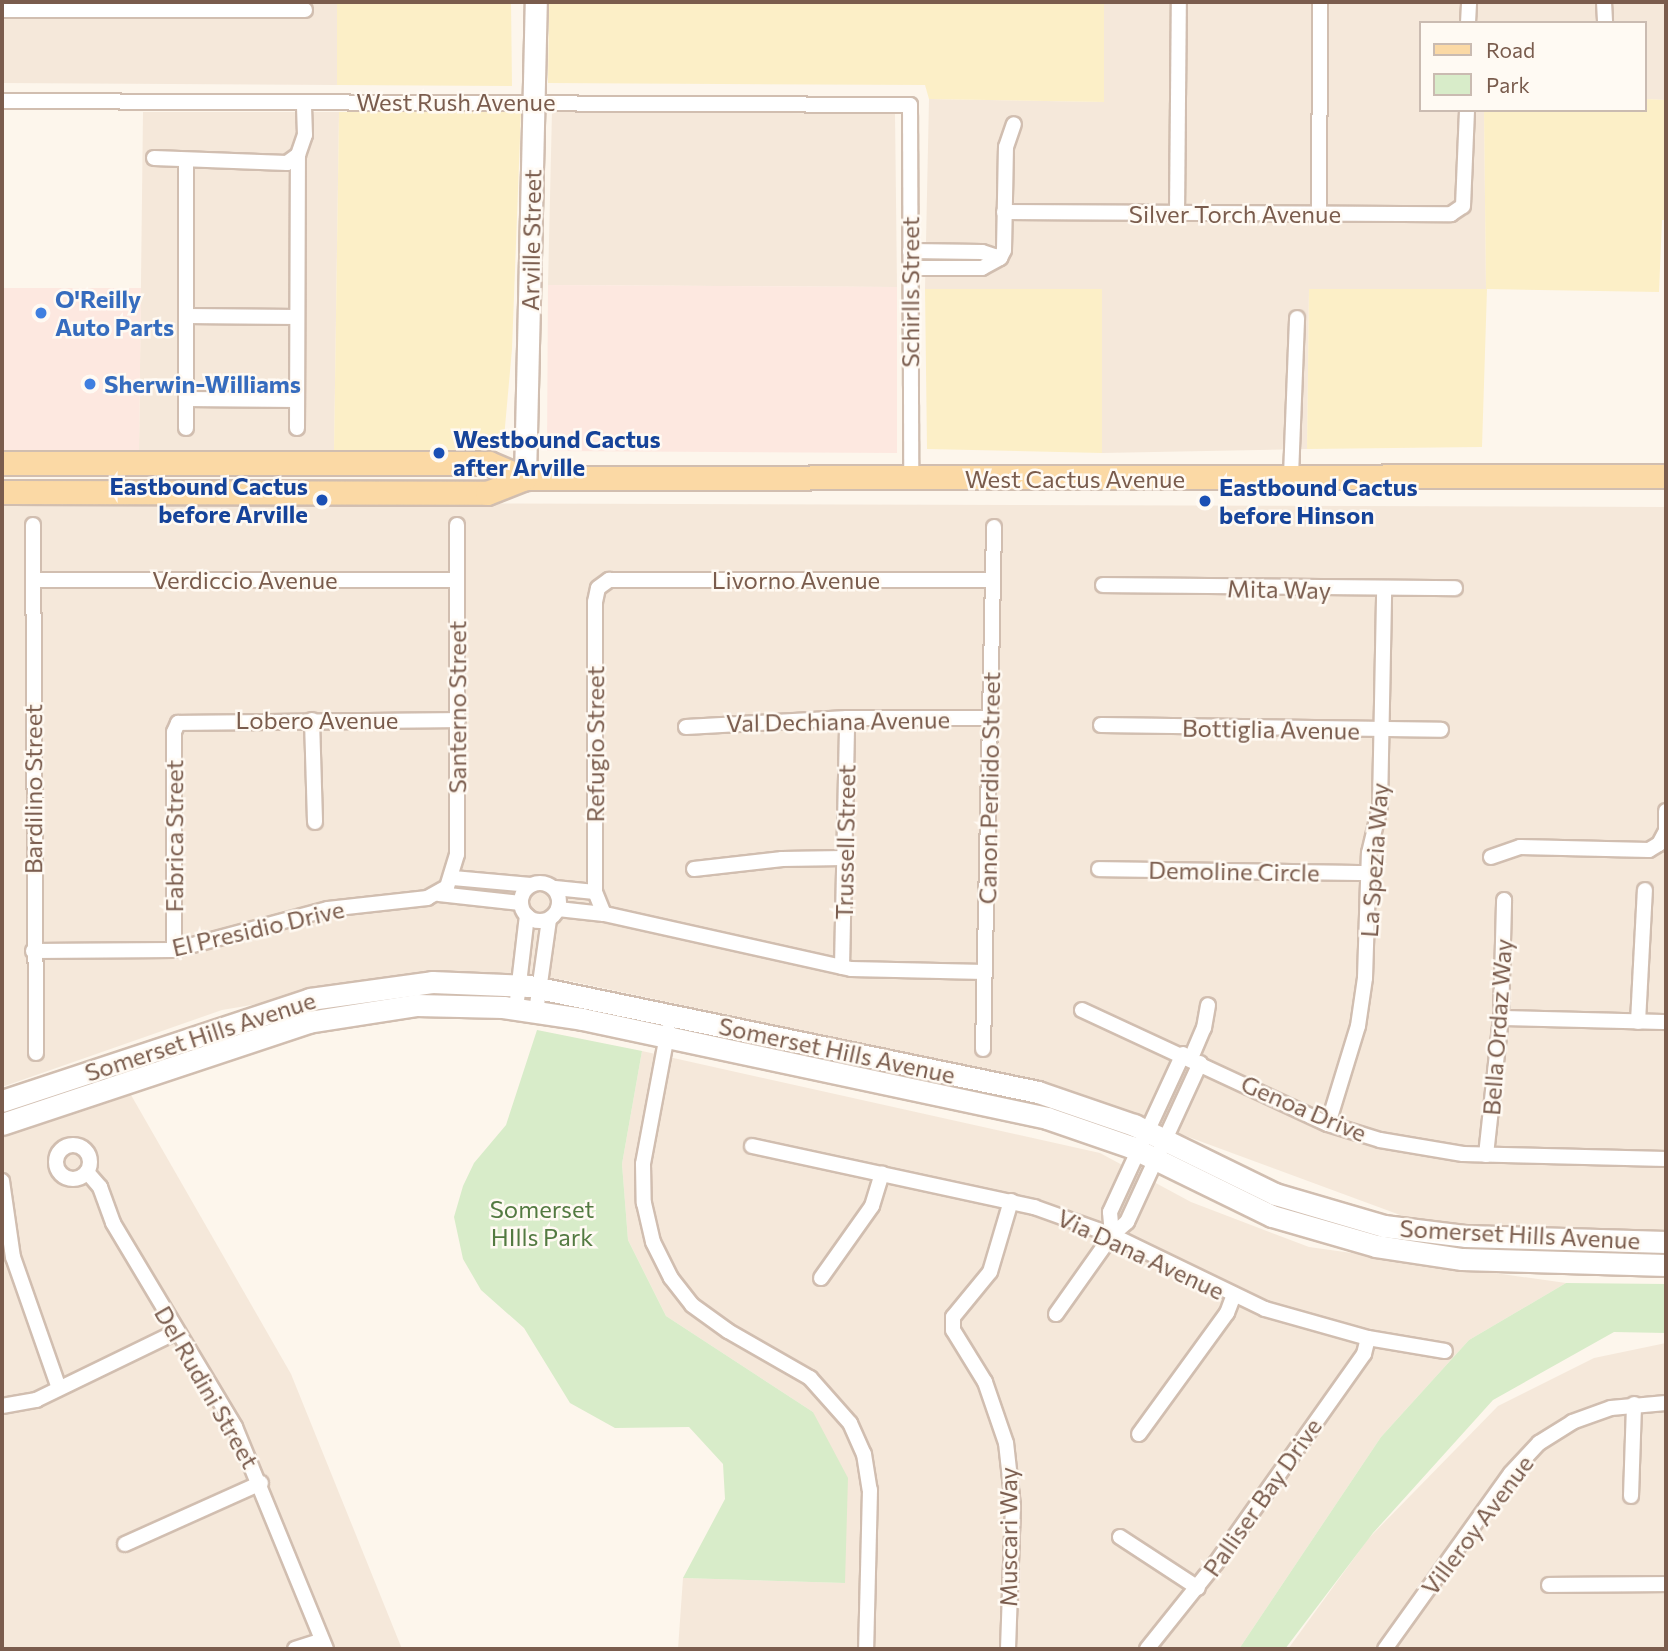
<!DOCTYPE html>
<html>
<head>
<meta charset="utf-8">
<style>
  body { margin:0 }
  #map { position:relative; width:1668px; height:1651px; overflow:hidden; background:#fdf6ec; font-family:Commissioner,sans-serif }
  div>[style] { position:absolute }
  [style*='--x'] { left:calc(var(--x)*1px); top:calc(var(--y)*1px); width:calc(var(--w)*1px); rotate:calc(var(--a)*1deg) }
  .residential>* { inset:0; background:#f5e8da }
  .commercial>* { inset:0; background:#fde8e0 }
  .green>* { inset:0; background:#d8ecc9 }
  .sand>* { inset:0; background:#fcefc7 }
  .roads { filter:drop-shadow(2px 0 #d1beb0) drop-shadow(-2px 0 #d1beb0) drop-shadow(0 2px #d1beb0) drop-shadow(0 -2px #d1beb0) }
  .street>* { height:14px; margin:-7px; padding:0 7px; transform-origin:7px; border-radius:7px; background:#fff }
  .street>.ring { margin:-7px; padding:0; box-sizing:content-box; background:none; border:14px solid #fff; border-radius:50% }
  .secondary>* { height:21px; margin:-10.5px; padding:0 10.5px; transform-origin:10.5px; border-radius:10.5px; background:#fff }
  .primary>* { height:23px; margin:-11.5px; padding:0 11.5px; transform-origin:11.5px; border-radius:11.5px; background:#fbd9a5 }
  .dots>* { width:19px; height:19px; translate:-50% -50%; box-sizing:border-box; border:4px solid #fffaf3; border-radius:50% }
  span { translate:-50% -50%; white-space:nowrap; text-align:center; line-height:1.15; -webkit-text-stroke:5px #fffaf3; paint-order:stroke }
  .street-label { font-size:24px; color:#7a5c4d }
  .shop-label { font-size:24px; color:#366cbe; font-weight:700 }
  .left { translate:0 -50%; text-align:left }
  .transit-label { font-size:24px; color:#164399; font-weight:700 }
  .right { translate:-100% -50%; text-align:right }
  .park-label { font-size:24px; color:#537a41 }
  .frame { position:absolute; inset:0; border:4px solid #7a5c4d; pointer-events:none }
  .legend { position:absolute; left:1419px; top:21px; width:228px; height:91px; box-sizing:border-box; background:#fffaf3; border:2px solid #cabbb1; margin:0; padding:9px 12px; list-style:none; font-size:21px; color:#7a5c4d }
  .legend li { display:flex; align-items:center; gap:14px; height:35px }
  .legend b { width:35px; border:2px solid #cabbb1 }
</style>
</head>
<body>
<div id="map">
  <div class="residential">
    <i style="clip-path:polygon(2px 2px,337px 2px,337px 85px,2px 83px)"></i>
    <i style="clip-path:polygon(1104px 2px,1666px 2px,1666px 100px,1645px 99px,1645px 23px,1421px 23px,1421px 110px,1484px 110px,1486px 289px,1309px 289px,1307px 449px,1102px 453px,1102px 289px,925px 289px,929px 99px,1103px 102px)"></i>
    <i style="clip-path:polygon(552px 111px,895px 114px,897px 287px,548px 285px)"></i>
    <i style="clip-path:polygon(143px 112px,339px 112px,334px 452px,139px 451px)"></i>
    <i style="clip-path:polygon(2px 502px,1666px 507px,1666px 1234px,1438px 1229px,1034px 1080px,565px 980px,420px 976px,222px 1010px,2px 1087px)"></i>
    <i style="clip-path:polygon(642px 1051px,1100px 1153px,1191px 1202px,1309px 1247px,1566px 1283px,1469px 1340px,1381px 1437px,1239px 1649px,678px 1649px,683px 1578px,845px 1583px,813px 1412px,666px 1316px,628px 1240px,622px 1164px)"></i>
    <i style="clip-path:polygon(131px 1095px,291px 1374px,402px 1649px,2px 1649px,2px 1133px)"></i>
    <i style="clip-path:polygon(1666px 1343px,1666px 1649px,1288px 1649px,1368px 1539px,1498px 1406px,1594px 1358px)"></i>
  </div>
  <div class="commercial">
    <i style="clip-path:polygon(548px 285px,897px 287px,897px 453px,547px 451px)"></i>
    <i style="clip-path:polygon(2px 288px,141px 288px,139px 451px,2px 451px)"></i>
  </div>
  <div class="green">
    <i style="clip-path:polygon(537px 1030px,642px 1051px,622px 1164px,628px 1240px,666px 1316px,813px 1412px,848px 1478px,845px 1583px,683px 1578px,725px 1499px,723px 1464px,689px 1427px,615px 1428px,570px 1403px,524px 1328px,481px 1290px,463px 1259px,454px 1217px,463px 1186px,474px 1163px,506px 1125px)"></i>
    <i style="clip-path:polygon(1566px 1283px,1666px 1284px,1666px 1333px,1614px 1332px,1493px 1400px,1373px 1533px,1285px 1649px,1239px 1649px,1381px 1437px,1469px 1340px)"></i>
  </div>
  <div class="sand">
    <i style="clip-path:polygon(337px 2px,511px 2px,512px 86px,337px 85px)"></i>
    <i style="clip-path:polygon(549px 2px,1104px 2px,1104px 102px,929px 99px,925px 85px,548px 83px)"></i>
    <i style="clip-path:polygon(1645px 99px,1666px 100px,1666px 220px,1662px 220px,1659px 292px,1487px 289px,1482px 447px,1307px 449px,1309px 289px,1486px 289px,1484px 110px,1645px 110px)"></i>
    <i style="clip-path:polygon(521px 111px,512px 349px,503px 449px,334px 452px,339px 112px)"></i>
    <i style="clip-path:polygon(925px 289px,1102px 289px,1102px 453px,927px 449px)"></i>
  </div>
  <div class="roads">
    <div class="street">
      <i style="--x:1604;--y:2;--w:21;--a:87"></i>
      <i style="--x:2;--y:10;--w:303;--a:0"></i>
      <i style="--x:1468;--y:23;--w:21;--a:-87"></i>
      <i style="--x:2;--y:101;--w:908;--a:0.25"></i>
      <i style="--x:910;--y:105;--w:374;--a:89.8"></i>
      <i style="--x:154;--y:158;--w:133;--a:2.2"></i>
      <i style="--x:287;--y:163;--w:14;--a:-36"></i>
      <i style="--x:1004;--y:212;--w:447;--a:0.3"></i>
      <i style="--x:1451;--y:214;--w:14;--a:-34"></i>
      <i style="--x:1463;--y:206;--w:96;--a:-87.6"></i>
      <i style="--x:1177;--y:214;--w:212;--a:-89.5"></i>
      <i style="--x:1319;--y:215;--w:213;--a:-89.7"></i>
      <i style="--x:910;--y:251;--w:72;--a:0.8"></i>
      <i style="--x:982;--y:252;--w:19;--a:18"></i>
      <i style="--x:910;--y:268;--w:72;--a:0"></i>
      <i style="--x:982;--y:268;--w:21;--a:-29"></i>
      <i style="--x:1000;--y:258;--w:9;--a:-63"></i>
      <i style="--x:1004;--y:250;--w:103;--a:-88.9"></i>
      <i style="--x:1006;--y:147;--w:24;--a:-71"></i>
      <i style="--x:186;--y:316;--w:111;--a:0.5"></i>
      <i style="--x:186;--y:399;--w:110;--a:0.5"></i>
      <i style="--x:186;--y:428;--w:267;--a:-90"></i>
      <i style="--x:297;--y:428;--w:273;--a:-89.8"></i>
      <i style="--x:298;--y:155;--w:21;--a:-71"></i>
      <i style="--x:305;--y:135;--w:33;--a:-92"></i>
      <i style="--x:1291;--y:476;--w:158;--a:-87.8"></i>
      <i style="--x:33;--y:525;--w:528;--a:89.67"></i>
      <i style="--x:33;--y:580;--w:424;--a:0"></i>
      <i style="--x:1103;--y:585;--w:352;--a:0.5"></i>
      <i style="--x:312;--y:720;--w:102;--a:88.3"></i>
      <i style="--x:1101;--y:725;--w:340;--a:0.8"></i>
      <i style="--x:686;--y:727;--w:161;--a:-3.2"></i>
      <i style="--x:847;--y:718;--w:144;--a:0"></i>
      <i style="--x:1491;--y:857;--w:31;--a:-19"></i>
      <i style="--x:1520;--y:847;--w:129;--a:1.3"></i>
      <i style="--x:1649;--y:850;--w:12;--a:-31"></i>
      <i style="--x:1659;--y:844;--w:15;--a:-62"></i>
      <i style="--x:1666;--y:831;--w:20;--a:-90"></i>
      <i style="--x:694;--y:869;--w:89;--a:-6.5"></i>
      <i style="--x:782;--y:859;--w:62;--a:-0.9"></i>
      <i style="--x:1099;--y:869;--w:269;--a:0.9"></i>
      <i style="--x:453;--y:878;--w:78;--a:5.1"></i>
      <i class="ring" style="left:521px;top:883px;width:24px;height:24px"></i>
      <i style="--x:555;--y:888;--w:40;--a:5.7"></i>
      <i style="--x:439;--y:894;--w:82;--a:6.3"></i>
      <i style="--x:558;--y:909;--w:46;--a:6.2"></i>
      <i style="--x:174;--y:950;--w:218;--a:-90"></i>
      <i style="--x:174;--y:732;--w:10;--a:-66"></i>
      <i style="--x:178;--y:723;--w:280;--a:-0.6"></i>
      <i style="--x:33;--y:951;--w:141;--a:-0.4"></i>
      <i style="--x:174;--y:950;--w:159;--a:-14.9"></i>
      <i style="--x:328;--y:909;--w:100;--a:-6.3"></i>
      <i style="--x:427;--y:898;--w:23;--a:-29"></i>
      <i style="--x:447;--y:887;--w:34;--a:-73"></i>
      <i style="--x:457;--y:854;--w:329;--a:-90"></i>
      <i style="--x:842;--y:967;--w:249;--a:-88.8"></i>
      <i style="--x:985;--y:972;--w:134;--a:-178.7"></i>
      <i style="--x:851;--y:969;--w:253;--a:-167.4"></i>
      <i style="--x:604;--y:914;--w:24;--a:-112"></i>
      <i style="--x:595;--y:892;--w:290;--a:-90"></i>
      <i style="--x:595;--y:602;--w:14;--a:-78"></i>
      <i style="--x:598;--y:588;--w:14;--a:-36"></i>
      <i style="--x:609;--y:580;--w:384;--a:0"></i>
      <i style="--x:516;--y:1009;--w:94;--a:-83.3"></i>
      <i style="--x:1082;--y:1010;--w:271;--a:24.9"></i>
      <i style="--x:1328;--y:1124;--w:54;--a:17.1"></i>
      <i style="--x:1380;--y:1140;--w:84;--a:9.6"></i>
      <i style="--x:1463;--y:1154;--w:203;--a:1.4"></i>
      <i style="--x:536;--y:1012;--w:93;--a:-82"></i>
      <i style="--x:1501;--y:1018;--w:165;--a:1.4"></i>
      <i style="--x:1638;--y:1022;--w:132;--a:-87"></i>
      <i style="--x:668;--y:1030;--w:136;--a:100.6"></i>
      <i style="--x:643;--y:1164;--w:39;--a:89"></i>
      <i style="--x:644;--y:1203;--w:40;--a:77"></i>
      <i style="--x:653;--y:1242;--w:40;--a:63.4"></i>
      <i style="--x:671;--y:1278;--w:34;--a:52"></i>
      <i style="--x:692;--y:1305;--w:44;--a:35.8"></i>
      <i style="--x:728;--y:1331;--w:95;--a:29.8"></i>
      <i style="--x:810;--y:1378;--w:60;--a:48.4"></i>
      <i style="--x:850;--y:1423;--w:34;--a:66"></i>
      <i style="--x:864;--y:1454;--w:36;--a:81"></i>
      <i style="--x:870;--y:1490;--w:159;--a:91.4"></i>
      <i style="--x:983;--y:1049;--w:522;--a:-88.79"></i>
      <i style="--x:1191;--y:1058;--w:33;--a:-67"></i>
      <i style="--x:1204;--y:1028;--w:23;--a:-80"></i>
      <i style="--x:1328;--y:1124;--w:102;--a:-73"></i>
      <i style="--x:1358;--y:1026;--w:49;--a:-81.7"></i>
      <i style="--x:1365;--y:978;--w:125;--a:-88.2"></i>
      <i style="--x:1369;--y:853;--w:47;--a:-76.6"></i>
      <i style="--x:1380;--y:807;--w:217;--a:-88.9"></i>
      <i class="ring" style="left:56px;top:1145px;width:20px;height:20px"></i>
      <i style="--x:752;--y:1146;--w:289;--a:12.2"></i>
      <i style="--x:1034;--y:1207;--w:83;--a:19.7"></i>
      <i style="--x:1112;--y:1235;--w:170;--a:25.8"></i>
      <i style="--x:1265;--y:1309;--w:107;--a:15.7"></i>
      <i style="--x:1368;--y:1338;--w:78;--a:9.6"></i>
      <i style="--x:1486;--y:1155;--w:138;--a:-83.8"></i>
      <i style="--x:1501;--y:1018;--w:118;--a:-88.5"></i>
      <i style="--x:87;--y:1172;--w:20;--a:49"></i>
      <i style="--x:100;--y:1187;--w:38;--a:70"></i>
      <i style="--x:113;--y:1223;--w:238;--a:59.1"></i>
      <i style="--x:235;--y:1427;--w:240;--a:67.7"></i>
      <i style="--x:2;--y:1181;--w:77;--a:81.8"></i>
      <i style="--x:13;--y:1257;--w:139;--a:70.7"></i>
      <i style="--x:1112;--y:1235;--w:23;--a:-95"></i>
      <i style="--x:1110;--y:1212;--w:174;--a:-65.2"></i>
      <i style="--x:821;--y:1278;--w:88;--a:-54.7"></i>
      <i style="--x:872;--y:1206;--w:34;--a:-73"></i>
      <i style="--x:1056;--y:1314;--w:97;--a:-54.7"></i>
      <i style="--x:1112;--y:1235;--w:20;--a:-41"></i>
      <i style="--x:1127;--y:1222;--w:175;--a:-65.3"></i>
      <i style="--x:2;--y:1406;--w:35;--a:-10"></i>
      <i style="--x:36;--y:1400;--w:156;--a:-25.9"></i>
      <i style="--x:1139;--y:1434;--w:150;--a:-54"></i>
      <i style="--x:1227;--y:1313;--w:17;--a:-69"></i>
      <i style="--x:1631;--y:1496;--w:92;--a:-88.1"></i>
      <i style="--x:1120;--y:1537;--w:93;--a:33.2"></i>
      <i style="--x:125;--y:1544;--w:149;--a:-24.2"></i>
      <i style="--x:1549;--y:1585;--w:117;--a:-0.5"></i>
      <i style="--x:295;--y:1649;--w:28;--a:-18"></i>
      <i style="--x:1008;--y:1649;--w:143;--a:-88"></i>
      <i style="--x:1013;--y:1506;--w:63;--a:-96.3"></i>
      <i style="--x:1006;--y:1443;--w:65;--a:-109"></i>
      <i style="--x:985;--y:1382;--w:61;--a:-121.6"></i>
      <i style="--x:953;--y:1330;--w:13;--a:-90"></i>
      <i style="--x:953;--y:1317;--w:58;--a:-50.6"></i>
      <i style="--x:990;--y:1272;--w:74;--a:-73.5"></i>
      <i style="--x:1147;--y:1649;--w:110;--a:-51.3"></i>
      <i style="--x:1216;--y:1563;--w:256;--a:-54.7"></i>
      <i style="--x:1364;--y:1354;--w:16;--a:-76"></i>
      <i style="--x:1385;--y:1649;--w:216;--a:-54.4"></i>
      <i style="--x:1511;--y:1473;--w:41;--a:-47"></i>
      <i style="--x:1539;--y:1443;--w:39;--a:-32"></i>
      <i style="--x:1572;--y:1422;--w:41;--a:-19.7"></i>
      <i style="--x:1611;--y:1408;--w:55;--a:-5.2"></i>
    </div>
    <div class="secondary">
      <i style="--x:525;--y:478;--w:476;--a:-88.7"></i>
      <i style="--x:2;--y:1101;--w:324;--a:-18.3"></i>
      <i style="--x:310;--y:999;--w:123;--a:-7.9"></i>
      <i style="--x:432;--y:982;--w:97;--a:2.4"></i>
      <i style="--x:529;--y:986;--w:520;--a:11.76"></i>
      <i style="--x:1038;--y:1092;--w:102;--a:19"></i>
      <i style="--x:1134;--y:1125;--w:157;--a:26.1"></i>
      <i style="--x:1275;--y:1194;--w:114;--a:16.4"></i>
      <i style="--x:1384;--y:1226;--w:83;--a:7"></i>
      <i style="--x:1466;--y:1236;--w:200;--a:1.7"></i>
      <i style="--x:2;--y:1124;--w:323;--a:-18.4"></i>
      <i style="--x:308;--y:1022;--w:109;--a:-8.9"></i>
      <i style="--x:416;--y:1005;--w:87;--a:1.3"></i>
      <i style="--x:503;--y:1007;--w:80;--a:8.6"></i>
      <i style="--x:582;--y:1019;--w:475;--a:12"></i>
      <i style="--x:1047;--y:1118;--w:89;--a:19"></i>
      <i style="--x:1131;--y:1147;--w:157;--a:26.1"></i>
      <i style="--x:1272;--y:1216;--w:108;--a:16.1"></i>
      <i style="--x:1376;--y:1246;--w:87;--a:8.6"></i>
      <i style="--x:1462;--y:1259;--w:204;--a:1.7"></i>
    </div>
    <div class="primary">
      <i style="--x:2;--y:463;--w:487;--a:0"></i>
      <i style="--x:489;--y:463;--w:39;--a:23"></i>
      <i style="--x:525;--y:478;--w:1141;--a:-0.1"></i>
      <i style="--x:2;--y:492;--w:485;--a:0.1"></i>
      <i style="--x:487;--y:493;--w:41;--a:-21.5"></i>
    </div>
  </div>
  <div class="dots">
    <i style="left:41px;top:313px;background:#3f7fe0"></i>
    <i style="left:90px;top:384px;background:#3f7fe0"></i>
    <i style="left:439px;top:453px;background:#1a4fb4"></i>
    <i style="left:322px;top:500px;background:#1a4fb4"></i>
    <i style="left:1205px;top:501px;background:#1a4fb4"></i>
  </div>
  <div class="street-label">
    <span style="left:456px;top:102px">West Rush Avenue</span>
    <span style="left:1235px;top:214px">Silver Torch Avenue</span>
    <span style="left:531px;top:240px;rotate:-89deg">Arville Street</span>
    <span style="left:910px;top:292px;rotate:-90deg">Schirlls Street</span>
    <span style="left:1075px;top:479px">West Cactus Avenue</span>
    <span style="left:245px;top:580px">Verdiccio Avenue</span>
    <span style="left:796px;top:580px">Livorno Avenue</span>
    <span style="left:1279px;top:589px;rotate:1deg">Mita Way</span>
    <span style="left:457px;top:707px;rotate:-90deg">Santerno Street</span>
    <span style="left:317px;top:720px">Lobero Avenue</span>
    <span style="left:838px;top:721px;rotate:-1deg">Val Dechiana Avenue</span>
    <span style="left:1271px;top:729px;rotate:1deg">Bottiglia Avenue</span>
    <span style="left:595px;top:744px;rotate:-90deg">Refugio Street</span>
    <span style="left:989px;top:788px;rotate:-89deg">Canon Perdido Street</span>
    <span style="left:33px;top:789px;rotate:-90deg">Bardilino Street</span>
    <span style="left:174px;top:836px;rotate:-90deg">Fabrica Street</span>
    <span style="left:845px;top:842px;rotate:-89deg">Trussell Street</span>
    <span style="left:1374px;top:860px;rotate:-86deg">La Spezia Way</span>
    <span style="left:1234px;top:871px;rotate:1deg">Demoline Circle</span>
    <span style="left:258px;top:928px;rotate:-13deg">El Presidio Drive</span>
    <span style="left:1497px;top:1027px;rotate:-86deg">Bella Ordaz Way</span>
    <span style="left:200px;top:1036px;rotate:-18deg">Somerset Hills Avenue</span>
    <span style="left:837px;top:1050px;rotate:12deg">Somerset Hills Avenue</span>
    <span style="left:1304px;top:1108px;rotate:23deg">Genoa Drive</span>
    <span style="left:1520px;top:1234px;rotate:3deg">Somerset Hills Avenue</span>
    <span style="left:1141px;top:1254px;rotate:25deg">Via Dana Avenue</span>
    <span style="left:207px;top:1387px;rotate:60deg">Del Rudini Street</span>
    <span style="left:1262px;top:1497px;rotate:-55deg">Palliser Bay Drive</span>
    <span style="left:1477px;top:1525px;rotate:-53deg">Villeroy Avenue</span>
    <span style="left:1008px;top:1537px;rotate:-90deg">Muscari Way</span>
  </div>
  <div class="shop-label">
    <span class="left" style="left:55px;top:313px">O'Reilly<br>Auto Parts</span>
    <span class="left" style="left:104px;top:384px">Sherwin-Williams</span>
  </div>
  <div class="transit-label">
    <span class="left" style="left:453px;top:453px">Westbound Cactus<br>after Arville</span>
    <span class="right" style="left:308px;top:500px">Eastbound Cactus<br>before Arville</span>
    <span class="left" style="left:1219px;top:501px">Eastbound Cactus<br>before Hinson</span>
  </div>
  <div class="park-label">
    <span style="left:542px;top:1223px">Somerset<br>HIlls Park</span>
  </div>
  <div class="frame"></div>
  <ul class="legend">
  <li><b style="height:9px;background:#fbd9a5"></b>Road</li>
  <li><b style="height:19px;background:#d8ecc9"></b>Park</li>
  </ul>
</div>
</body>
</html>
